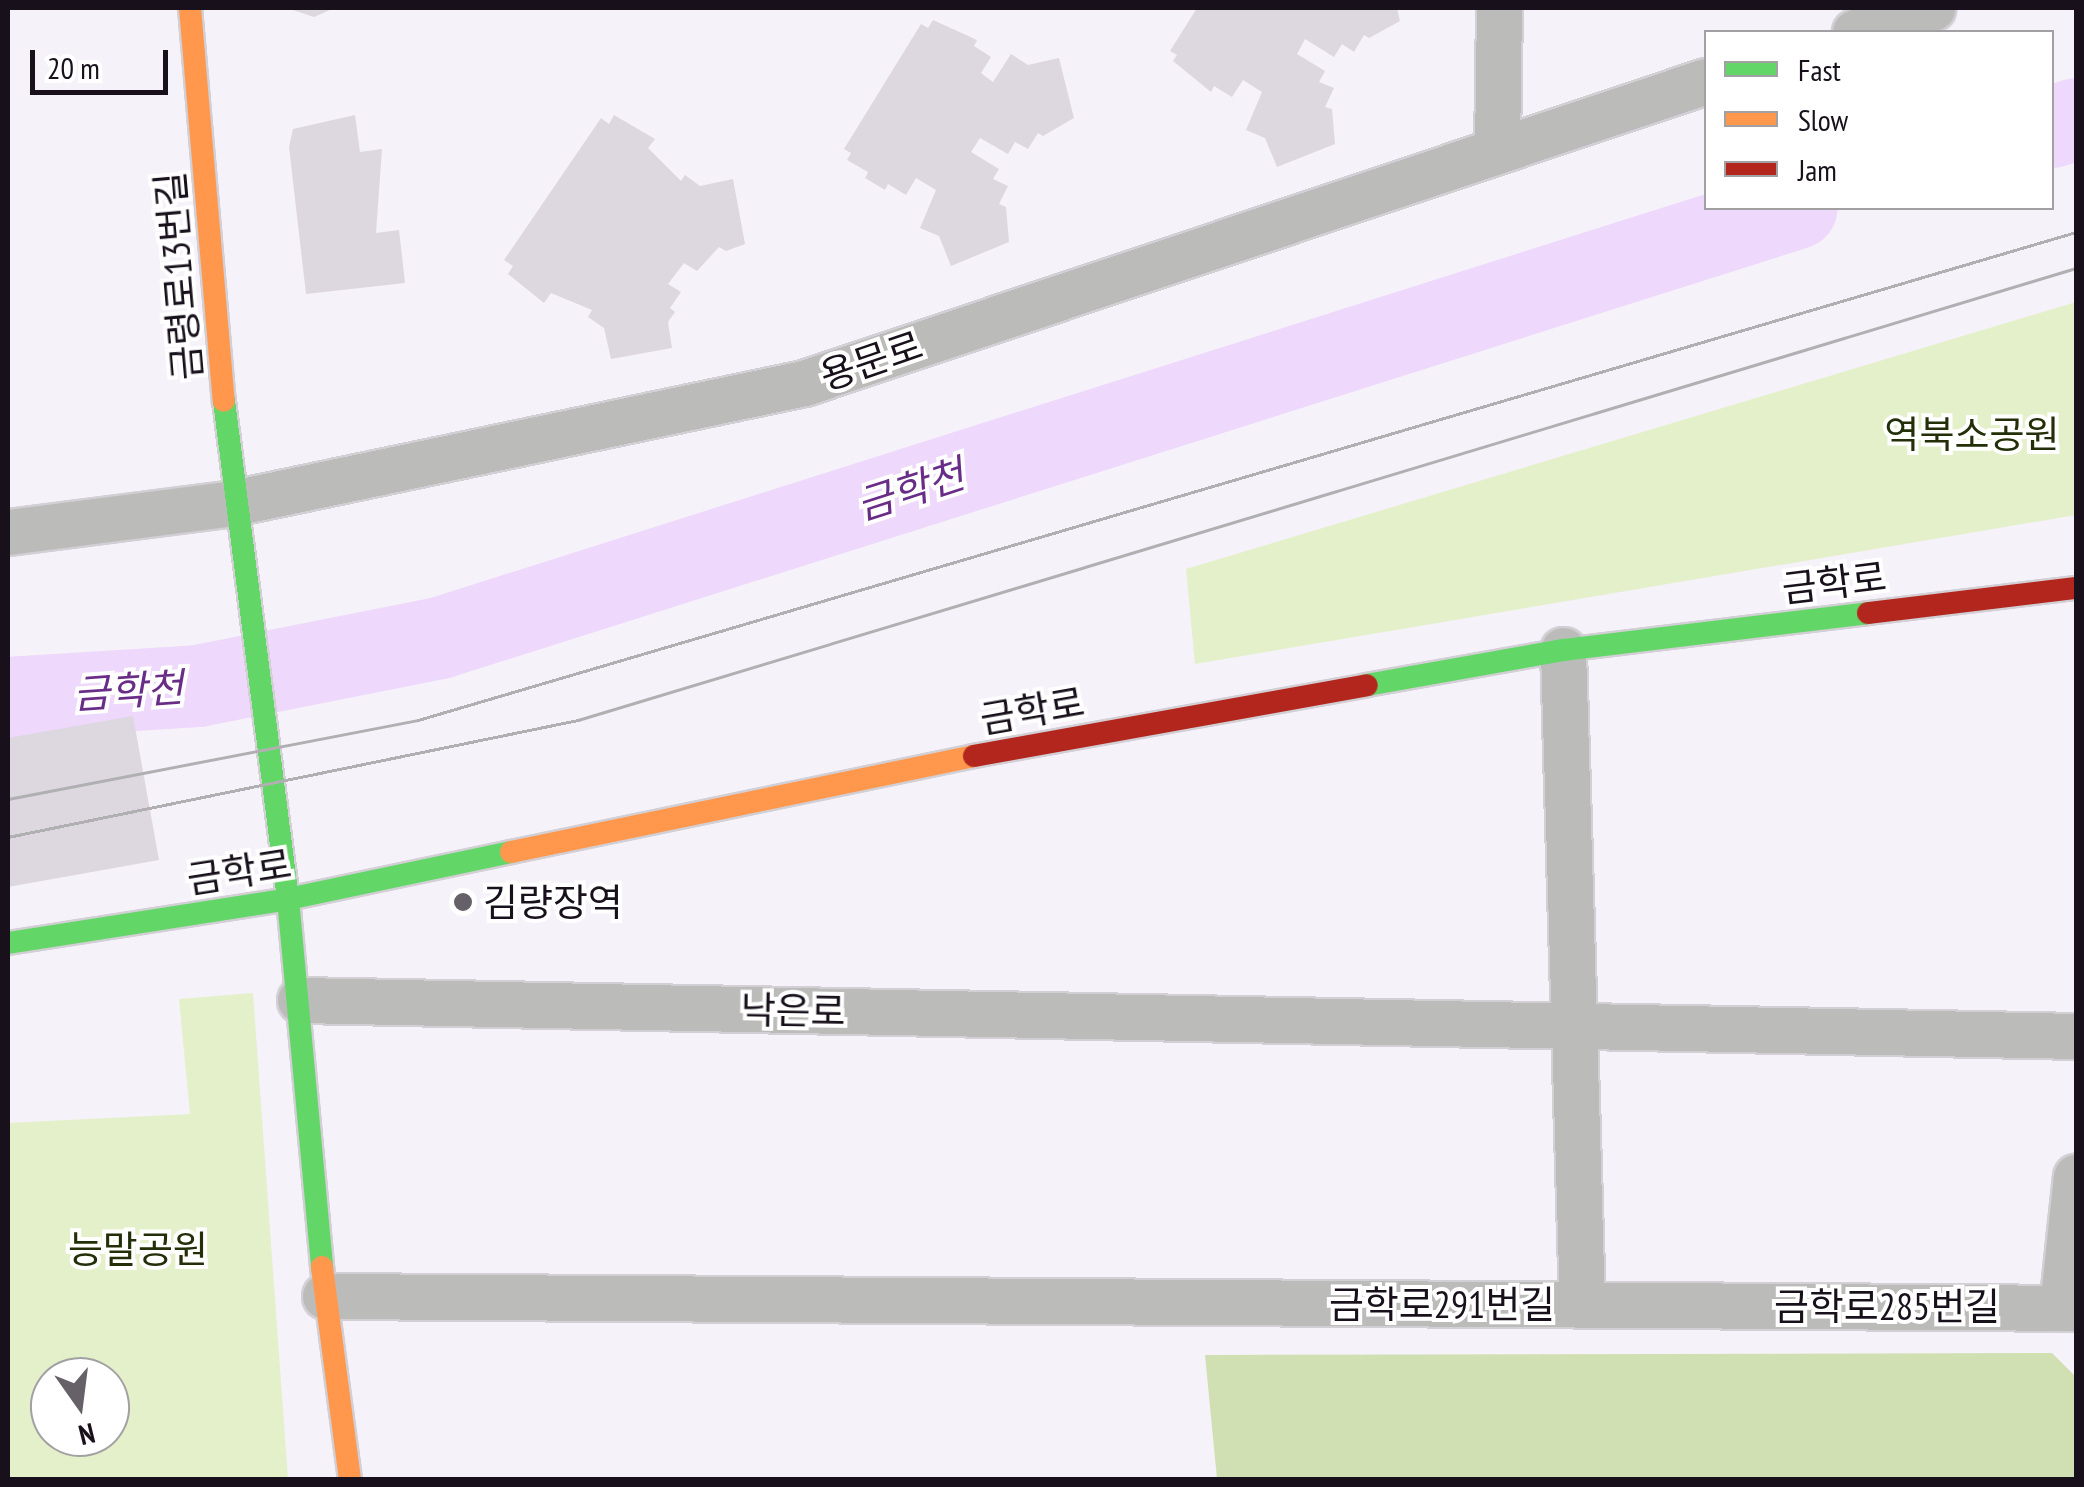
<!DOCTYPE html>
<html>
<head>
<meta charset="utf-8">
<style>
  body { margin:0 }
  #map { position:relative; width:2084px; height:1487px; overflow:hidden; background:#f6f2f9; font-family:"PT Sans Narrow","Noto Sans KR",sans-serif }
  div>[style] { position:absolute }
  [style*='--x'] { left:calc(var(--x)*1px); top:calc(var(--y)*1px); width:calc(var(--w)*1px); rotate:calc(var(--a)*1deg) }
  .green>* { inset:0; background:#e3f0ca }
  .forest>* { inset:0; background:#d1e0b2 }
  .river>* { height:82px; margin:-41px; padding:0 41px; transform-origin:41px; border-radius:41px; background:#eed8fc }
  .building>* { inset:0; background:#ddd7e0 }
  .roads { filter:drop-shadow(2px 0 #d2cfd5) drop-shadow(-2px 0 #d2cfd5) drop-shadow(0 2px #d2cfd5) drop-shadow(0 -2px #d2cfd5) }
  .street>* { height:45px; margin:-22.5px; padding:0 22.5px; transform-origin:22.5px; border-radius:22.5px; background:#bbbcba }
  .fast>* { height:22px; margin:-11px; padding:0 11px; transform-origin:11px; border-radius:11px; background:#63d668 }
  .slow>* { height:22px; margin:-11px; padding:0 11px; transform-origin:11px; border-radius:11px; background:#ff974d }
  .jam>* { height:22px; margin:-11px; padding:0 11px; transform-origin:11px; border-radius:11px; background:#b3261e }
  .tram>* { height:2.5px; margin:-1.25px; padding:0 1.25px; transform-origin:1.25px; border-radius:1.25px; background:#b0b0b2 }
  .dots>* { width:28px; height:28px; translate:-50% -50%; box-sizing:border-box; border:5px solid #fff; border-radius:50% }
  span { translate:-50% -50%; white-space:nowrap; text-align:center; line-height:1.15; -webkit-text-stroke:8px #fff; paint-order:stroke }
  .street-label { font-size:38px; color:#18111c }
  .park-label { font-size:38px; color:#232f08 }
  .poi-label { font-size:38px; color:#18111c }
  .left { translate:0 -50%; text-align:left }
  .water-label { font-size:40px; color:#692d88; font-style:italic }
  .frame { position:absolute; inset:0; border:10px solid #18111c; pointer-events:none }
  .legend { position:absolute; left:1704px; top:30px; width:350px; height:180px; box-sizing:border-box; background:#fff; border:2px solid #a3a0a4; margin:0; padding:12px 18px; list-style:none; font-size:30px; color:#18111c }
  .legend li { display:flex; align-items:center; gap:20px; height:50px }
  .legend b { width:50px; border:2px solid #a3a0a4 }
  .north { position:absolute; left:30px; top:1357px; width:100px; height:100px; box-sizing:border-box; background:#fff; border:2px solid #a3a0a4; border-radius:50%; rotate:166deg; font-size:28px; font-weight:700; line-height:40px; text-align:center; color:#18111c }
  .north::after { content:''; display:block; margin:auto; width:35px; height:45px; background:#666069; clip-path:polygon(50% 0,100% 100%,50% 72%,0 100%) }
  .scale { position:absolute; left:30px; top:50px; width:138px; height:45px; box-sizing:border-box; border:5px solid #18111c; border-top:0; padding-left:12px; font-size:30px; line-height:35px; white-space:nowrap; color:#18111c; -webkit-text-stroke:8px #fff; paint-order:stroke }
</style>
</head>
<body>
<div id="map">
  <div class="green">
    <i style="clip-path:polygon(2076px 302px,2076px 515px,1195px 664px,1186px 569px)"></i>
    <i style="clip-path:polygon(evenodd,253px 993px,288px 1479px,8px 1479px,8px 1123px,190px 1114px,179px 999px,253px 993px,50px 1377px,110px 1377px,110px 1437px,50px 1437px,50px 1377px)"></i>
  </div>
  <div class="forest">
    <i style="clip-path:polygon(2052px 1353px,2076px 1377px,2076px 1479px,1217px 1479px,1205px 1355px)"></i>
  </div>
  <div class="river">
    <i style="--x:2052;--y:127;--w:25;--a:-18"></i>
    <i style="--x:8;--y:698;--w:190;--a:-3.6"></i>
    <i style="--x:198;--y:686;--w:247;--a:-11.2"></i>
    <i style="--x:440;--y:638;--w:1423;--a:-17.58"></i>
  </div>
  <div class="building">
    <i style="clip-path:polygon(287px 8px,332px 8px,332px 9px,314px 17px)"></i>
    <i style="clip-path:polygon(1197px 8px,1397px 8px,1400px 21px,1369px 38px,1364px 35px,1354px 52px,1342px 44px,1334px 57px,1305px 39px,1297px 54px,1325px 71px,1319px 82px,1334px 88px,1325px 107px,1332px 109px,1335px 144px,1277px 167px,1265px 138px,1246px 130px,1262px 92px,1243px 80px,1232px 97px,1214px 86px,1211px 92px,1173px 61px,1177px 55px,1170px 51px)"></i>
    <i style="clip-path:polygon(933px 20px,977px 40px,974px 46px,991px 57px,981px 73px,993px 82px,1011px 54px,1028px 65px,1059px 58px,1074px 118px,1043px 136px,1038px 133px,1028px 149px,1015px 142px,1008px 154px,980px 138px,971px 152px,999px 169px,993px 179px,1008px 186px,999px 204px,1006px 207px,1009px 242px,951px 266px,939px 236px,920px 228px,936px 190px,916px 178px,906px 195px,888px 184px,885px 190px,865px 178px,868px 172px,847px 160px,851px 153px,844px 149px,921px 24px,928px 28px)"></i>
    <i style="clip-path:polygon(355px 115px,360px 152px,382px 149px,376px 233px,399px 230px,405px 283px,306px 294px,289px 147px,293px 129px)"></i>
    <i style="clip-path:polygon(614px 115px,655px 139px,648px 148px,681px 181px,685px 175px,700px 186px,733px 179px,745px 244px,726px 251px,719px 247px,697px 271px,684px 263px,668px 284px,681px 292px,670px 308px,675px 312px,668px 322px,672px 348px,611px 359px,604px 328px,588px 317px,592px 310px,551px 293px,544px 303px,508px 274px,513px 266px,504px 260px,601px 118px,609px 124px)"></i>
    <i style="clip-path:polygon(133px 716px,159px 860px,8px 887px,8px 738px)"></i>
  </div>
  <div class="roads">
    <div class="street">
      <i style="--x:1855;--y:32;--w:81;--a:-17.3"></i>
      <i style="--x:1497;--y:149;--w:141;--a:-89.2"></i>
      <i style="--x:8;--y:532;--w:227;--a:-7.3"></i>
      <i style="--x:233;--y:503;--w:583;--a:-11.87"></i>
      <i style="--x:804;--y:383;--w:951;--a:-18.51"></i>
      <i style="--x:1563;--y:650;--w:655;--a:88.34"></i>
      <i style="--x:300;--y:1000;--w:1776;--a:1.16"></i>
      <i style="--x:325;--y:1296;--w:1751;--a:0.39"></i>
      <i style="--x:2062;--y:1307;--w:131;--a:-83.9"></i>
    </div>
    <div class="fast">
      <i style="--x:224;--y:401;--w:502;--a:82.68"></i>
      <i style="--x:288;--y:899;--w:370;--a:84.7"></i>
      <i style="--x:1367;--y:685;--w:199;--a:-10.1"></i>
      <i style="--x:1563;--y:650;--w:307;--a:-6.9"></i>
      <i style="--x:8;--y:943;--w:283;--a:-8.9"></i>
      <i style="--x:288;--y:899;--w:228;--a:-11.9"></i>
    </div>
    <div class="slow">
      <i style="--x:190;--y:8;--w:394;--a:85.1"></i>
      <i style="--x:511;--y:852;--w:473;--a:-11.7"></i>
      <i style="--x:322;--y:1267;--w:215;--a:82.5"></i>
    </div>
    <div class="jam">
      <i style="--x:1868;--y:613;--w:209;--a:-6.9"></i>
      <i style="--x:974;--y:756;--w:399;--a:-10.2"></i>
    </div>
  </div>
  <div class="tram">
    <i style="--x:8;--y:799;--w:418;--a:-10.9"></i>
    <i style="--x:418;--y:720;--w:1728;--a:-16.4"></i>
    <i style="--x:8;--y:837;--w:582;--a:-11.6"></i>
    <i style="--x:578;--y:720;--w:1565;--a:-16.79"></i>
  </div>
  <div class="dots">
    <i style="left:463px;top:902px;background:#666069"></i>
  </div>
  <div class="street-label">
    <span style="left:178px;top:276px;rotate:-95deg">금령로13번길</span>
    <span style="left:871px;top:360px;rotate:-19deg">용문로</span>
    <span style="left:1834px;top:582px;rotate:-7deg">금학로</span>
    <span style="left:1032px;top:710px;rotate:-10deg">금학로</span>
    <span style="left:239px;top:871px;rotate:-9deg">금학로</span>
    <span style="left:793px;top:1010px;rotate:1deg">낙은로</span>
    <span style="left:1442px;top:1304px">금학로291번길</span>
    <span style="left:1887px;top:1306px">금학로285번길</span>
  </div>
  <div class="park-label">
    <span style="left:1972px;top:434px">역북소공원</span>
    <span style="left:138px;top:1249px">능말공원</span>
  </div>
  <div class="poi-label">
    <span class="left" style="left:483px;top:902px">김량장역</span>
  </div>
  <div class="water-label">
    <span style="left:910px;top:489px;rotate:-18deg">금학천</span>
    <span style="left:128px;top:690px;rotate:-4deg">금학천</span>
  </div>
  <div class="frame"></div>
  <ul class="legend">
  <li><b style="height:12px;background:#63d668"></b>Fast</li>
  <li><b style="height:12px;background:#ff974d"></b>Slow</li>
  <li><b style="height:12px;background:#b3261e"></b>Jam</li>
  </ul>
  <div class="north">N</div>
  <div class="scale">20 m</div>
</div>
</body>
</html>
